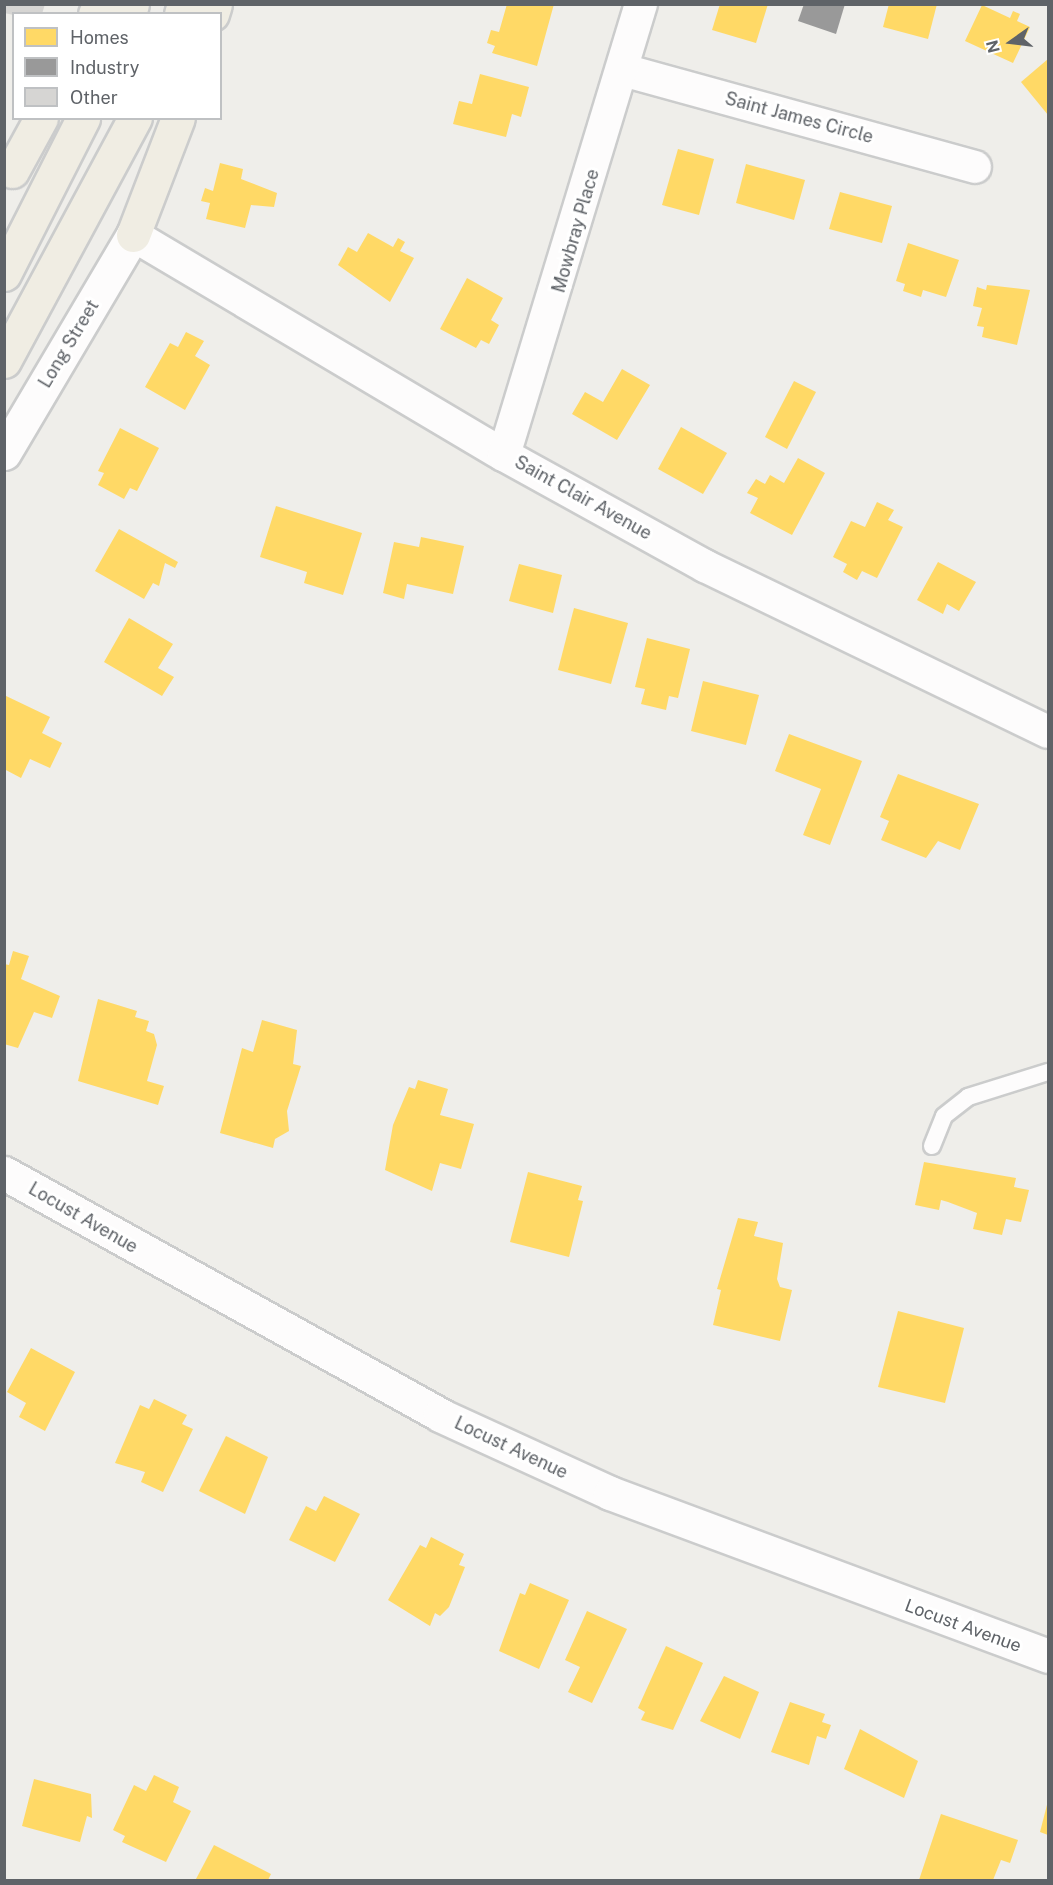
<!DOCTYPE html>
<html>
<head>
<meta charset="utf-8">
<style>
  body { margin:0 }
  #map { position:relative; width:1053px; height:1885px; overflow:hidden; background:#efeeea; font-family:"Public Sans",sans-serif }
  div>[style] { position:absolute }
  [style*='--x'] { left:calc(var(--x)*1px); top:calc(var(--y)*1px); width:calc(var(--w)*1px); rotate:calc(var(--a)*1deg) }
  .homes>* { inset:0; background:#ffd966 }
  .industry>* { inset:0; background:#999 }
  .building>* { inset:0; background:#d6d5d3 }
  .roads { filter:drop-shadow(2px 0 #cbcccc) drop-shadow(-2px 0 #cbcccc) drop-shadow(0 2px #cbcccc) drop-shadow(0 -2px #cbcccc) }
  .lane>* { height:16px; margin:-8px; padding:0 8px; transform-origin:8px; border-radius:8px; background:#fdfcfc }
  .street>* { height:32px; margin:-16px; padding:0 16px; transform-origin:16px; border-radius:16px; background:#fdfcfc }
  .secondary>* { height:33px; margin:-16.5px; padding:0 16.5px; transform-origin:16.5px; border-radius:16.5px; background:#fdfcfc }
  .highway>* { height:33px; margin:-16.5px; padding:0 16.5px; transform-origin:16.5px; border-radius:16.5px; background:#f0ede3 }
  span { translate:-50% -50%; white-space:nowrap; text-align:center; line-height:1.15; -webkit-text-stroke:6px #fff; paint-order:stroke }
  .street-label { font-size:18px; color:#5f6368 }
  .frame { position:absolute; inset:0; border:6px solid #5f6368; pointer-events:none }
  .legend { position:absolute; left:12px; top:12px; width:210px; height:108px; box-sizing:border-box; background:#fff; border:2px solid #bfc1c3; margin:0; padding:8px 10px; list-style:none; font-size:18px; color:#5f6368 }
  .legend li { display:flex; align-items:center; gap:12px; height:30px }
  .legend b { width:30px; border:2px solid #bfc1c3 }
  .north { position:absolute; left:981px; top:12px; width:60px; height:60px; -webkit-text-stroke:4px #fff; paint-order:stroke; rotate:256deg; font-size:16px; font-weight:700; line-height:24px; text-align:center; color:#5f6368 }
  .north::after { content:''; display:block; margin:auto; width:21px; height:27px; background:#5f6368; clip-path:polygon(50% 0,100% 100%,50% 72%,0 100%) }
</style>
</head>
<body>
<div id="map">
  <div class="homes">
    <i style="clip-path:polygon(507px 4px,554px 4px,537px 66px,492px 53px,495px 46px,487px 43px,491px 30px,499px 32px)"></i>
    <i style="clip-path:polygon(720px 4px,768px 4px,756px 43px,712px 30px)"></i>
    <i style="clip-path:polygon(889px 4px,937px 4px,928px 39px,883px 27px)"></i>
    <i style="clip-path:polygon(982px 5px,1010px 18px,1013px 11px,1020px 14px,1017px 21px,1030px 27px,1013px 63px,965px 41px)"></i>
    <i style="clip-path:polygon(1048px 59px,1048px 115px,1021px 82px)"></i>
    <i style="clip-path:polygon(480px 74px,529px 87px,521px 117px,512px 114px,506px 137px,453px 124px,459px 101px,472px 104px)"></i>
    <i style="clip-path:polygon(678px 149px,714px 159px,699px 215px,662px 205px)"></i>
    <i style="clip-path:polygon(220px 163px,243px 169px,241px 179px,277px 193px,274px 207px,251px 205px,245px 228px,206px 219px,210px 203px,201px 201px,205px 188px,213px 191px)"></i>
    <i style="clip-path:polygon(746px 164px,805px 180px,794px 220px,736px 203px)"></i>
    <i style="clip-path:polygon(840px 192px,892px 206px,882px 243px,829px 229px)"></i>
    <i style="clip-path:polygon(368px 233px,393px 247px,398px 238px,405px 242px,400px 251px,414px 258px,390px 302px,338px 265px,348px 247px,357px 252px)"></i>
    <i style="clip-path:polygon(908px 243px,959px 260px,946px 297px,923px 290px,921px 297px,903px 291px,905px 284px,896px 281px)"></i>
    <i style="clip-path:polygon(467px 278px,503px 298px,491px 320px,499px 325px,489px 344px,481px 340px,476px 348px,440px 329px)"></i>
    <i style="clip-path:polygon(987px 285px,1030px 290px,1017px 345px,982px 337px,984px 327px,977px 326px,982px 308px,973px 306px,977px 287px,986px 290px)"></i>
    <i style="clip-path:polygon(186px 332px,204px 341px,195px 356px,210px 365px,185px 410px,145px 387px,170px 343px,178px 347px)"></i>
    <i style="clip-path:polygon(622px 369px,650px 385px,617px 440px,572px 414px,585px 392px,603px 402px)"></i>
    <i style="clip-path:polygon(794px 381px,816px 392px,787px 449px,765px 437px)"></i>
    <i style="clip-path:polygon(681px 427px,727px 453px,703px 494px,658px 469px)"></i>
    <i style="clip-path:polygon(120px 428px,159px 448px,137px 491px,130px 488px,124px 499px,98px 485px,104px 473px,98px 471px)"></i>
    <i style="clip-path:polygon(798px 458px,825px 473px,792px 535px,750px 513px,758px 498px,747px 493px,756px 479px,765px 484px,770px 475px,784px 483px)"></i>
    <i style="clip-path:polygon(877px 502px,894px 510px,888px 520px,903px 527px,877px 578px,862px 571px,857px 580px,843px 572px,847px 564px,833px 557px,851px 521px,865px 527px)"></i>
    <i style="clip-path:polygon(276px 506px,362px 533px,343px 595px,304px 583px,307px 572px,260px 557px)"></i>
    <i style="clip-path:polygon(119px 529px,178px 562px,175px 568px,165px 563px,159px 586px,153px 583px,144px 599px,95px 571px)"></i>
    <i style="clip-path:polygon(421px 537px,464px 546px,453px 594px,407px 584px,404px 599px,383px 593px,394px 542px,419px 547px)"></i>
    <i style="clip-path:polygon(938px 562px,976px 582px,959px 611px,947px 604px,943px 614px,917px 600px)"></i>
    <i style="clip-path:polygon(519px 564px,562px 575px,553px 613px,509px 601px)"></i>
    <i style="clip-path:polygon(574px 608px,628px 623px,611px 684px,558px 670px)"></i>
    <i style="clip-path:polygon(129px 618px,173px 644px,158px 668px,174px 677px,162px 696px,104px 662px)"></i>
    <i style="clip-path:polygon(647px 638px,690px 649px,678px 698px,669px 696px,666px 710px,641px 704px,645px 689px,635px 687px)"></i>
    <i style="clip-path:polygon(703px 681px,759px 695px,746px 745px,691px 731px)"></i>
    <i style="clip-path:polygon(4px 695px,50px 717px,42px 733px,62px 743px,50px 768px,30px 759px,21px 778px,4px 769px)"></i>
    <i style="clip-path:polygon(789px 734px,862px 761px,830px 845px,803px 835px,821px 789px,775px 771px)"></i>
    <i style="clip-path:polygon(898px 774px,979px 804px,960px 850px,938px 841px,926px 858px,881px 840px,889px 821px,880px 817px)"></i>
    <i style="clip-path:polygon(13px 951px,29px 956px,21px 979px,60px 996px,52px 1018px,34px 1012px,18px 1048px,4px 1044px,4px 964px,9px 965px)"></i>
    <i style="clip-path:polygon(98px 999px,137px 1011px,135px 1017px,149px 1021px,146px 1031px,154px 1034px,157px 1045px,147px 1081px,164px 1086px,158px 1105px,78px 1081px)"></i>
    <i style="clip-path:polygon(262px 1020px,297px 1030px,293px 1064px,301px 1066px,287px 1111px,289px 1131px,275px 1139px,273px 1148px,220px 1133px,242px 1048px,253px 1052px)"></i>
    <i style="clip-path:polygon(418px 1080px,448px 1089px,440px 1115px,474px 1124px,461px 1169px,440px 1163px,432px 1191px,385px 1170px,393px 1125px,409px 1087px,415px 1089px)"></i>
    <i style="clip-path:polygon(924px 1162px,1016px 1178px,1014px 1187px,1029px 1190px,1021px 1222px,1006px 1219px,1002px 1235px,973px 1229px,977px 1213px,948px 1202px,941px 1200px,939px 1210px,915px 1205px)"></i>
    <i style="clip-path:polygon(528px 1172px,582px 1186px,578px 1200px,583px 1201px,569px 1257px,510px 1242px)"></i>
    <i style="clip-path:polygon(738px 1218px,758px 1222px,754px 1236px,783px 1243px,777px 1279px,780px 1287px,792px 1290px,780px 1341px,713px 1325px,721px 1290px,717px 1289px)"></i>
    <i style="clip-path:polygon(898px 1311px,964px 1328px,945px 1403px,878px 1387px)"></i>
    <i style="clip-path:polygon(31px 1348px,75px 1372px,45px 1431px,19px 1417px,26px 1403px,7px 1392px)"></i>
    <i style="clip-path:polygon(154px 1399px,187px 1415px,182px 1424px,193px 1429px,163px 1492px,141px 1482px,145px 1472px,115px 1463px,140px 1405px,149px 1409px)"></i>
    <i style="clip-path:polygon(226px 1436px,268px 1457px,245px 1514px,199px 1491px)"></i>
    <i style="clip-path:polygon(324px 1496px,360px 1514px,335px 1562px,289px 1540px,306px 1506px,316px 1511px)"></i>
    <i style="clip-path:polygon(431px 1537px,464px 1554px,459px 1565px,465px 1567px,449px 1607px,440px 1616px,435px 1613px,430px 1626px,388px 1600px,420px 1545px,426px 1548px)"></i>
    <i style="clip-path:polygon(530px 1583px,569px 1600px,539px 1669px,499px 1651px,520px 1593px,525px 1595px)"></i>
    <i style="clip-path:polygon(587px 1611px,627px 1629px,592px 1703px,568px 1692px,580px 1667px,565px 1660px)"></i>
    <i style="clip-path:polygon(666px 1646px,703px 1663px,673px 1730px,641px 1720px,645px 1712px,638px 1708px)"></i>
    <i style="clip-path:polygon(724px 1676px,759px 1692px,740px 1739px,700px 1721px)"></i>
    <i style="clip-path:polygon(790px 1702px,825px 1714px,822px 1722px,831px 1725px,826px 1739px,817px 1736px,809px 1765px,771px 1752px)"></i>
    <i style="clip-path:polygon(860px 1729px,918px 1761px,904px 1798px,844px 1769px)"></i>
    <i style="clip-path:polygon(154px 1775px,179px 1787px,173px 1802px,191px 1811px,166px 1862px,122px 1842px,125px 1836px,113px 1830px,134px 1785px,146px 1791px)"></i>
    <i style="clip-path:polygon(34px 1779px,91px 1794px,92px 1818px,87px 1816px,80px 1842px,22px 1826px)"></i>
    <i style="clip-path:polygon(1048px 1801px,1048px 1835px,1040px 1832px)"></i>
    <i style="clip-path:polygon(941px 1814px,1018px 1840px,1010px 1863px,1001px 1860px,993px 1880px,919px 1880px)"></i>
    <i style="clip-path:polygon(214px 1845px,271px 1874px,268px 1880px,196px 1879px)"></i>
  </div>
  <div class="industry">
    <i style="clip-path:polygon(804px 4px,845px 4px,836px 34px,798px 21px)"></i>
  </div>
  <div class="building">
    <i style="clip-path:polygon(4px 4px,45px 4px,42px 14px,14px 15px,4px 13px)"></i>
  </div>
  <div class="roads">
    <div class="lane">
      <i style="--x:932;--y:1146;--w:32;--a:-68"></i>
      <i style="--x:944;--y:1116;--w:31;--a:-38"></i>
      <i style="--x:968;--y:1097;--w:84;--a:-17.4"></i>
    </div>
    <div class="street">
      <i style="--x:623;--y:70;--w:365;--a:15.4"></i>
      <i style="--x:133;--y:235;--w:431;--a:30.7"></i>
      <i style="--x:504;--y:455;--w:230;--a:28.9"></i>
      <i style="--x:705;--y:566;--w:381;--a:25.8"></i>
      <i style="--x:504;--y:455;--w:471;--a:-73.1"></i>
    </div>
    <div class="secondary">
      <i style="--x:4;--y:453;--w:253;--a:-59.4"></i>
      <i style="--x:4;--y:1173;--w:499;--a:29"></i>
      <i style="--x:440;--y:1415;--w:187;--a:24.6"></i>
      <i style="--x:610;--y:1493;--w:467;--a:20.4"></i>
    </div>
    <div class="highway">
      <i style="--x:95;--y:14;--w:11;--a:-63"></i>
      <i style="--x:129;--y:14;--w:10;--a:-73"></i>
      <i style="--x:181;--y:14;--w:10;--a:-73"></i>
      <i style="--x:212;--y:14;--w:10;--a:-73"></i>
      <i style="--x:12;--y:171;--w:60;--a:-61.3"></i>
      <i style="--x:133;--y:235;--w:125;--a:-69"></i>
      <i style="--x:4;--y:274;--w:175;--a:-63.1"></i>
      <i style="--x:4;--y:361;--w:276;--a:-61.7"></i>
    </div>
  </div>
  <div class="street-label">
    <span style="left:799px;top:118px;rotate:15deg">Saint James Circle</span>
    <span style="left:576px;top:231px;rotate:-74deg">Mowbray Place</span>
    <span style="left:69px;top:344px;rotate:-59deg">Long Street</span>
    <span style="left:583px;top:498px;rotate:29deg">Saint Clair Avenue</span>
    <span style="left:83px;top:1218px;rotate:30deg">Locust Avenue</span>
    <span style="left:511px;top:1448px;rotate:25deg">Locust Avenue</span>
    <span style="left:963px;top:1626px;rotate:20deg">Locust Avenue</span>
  </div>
  <div class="frame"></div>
  <ul class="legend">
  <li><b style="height:16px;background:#ffd966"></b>Homes</li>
  <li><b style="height:16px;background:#999"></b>Industry</li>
  <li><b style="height:16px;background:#d6d5d3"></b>Other</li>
  </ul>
  <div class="north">N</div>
</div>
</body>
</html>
